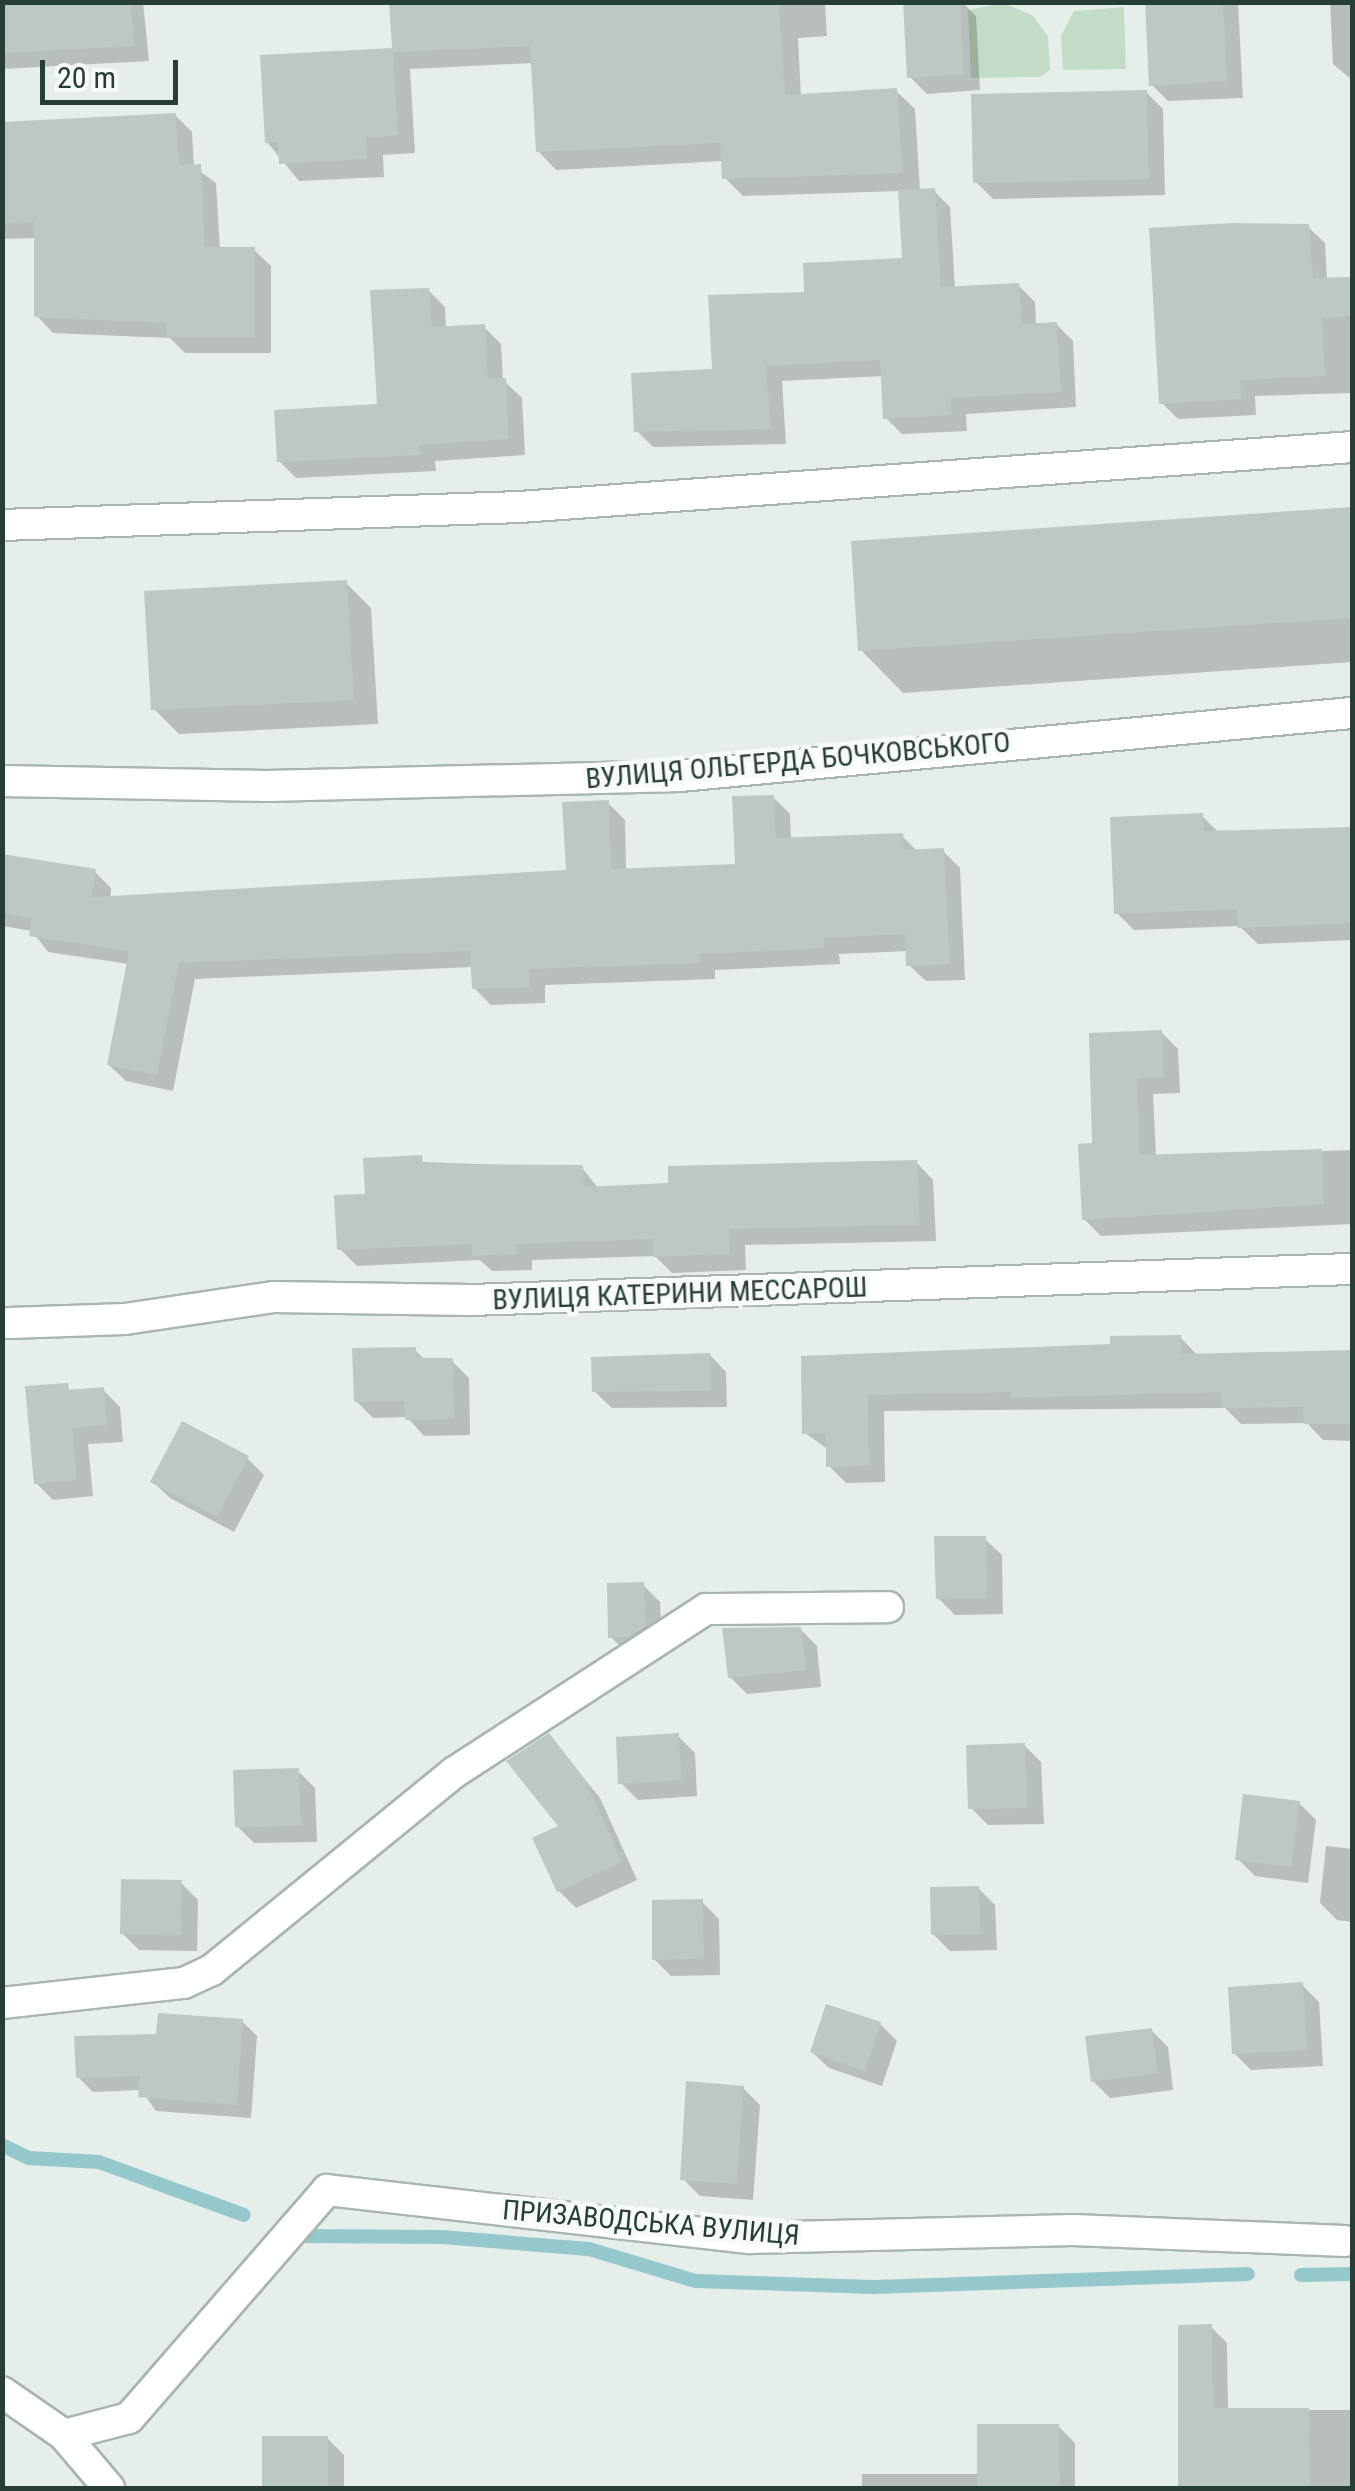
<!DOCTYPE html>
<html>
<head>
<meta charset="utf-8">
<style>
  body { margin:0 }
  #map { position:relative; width:1355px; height:2491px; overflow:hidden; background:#e6eeea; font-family:"Roboto Condensed",sans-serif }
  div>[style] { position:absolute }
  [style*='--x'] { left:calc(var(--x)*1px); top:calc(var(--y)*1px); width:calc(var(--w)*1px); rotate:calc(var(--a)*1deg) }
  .green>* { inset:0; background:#c2dcc7 }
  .shadow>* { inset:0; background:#0003 }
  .stream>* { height:14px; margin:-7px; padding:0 7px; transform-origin:7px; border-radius:7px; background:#95c8cc }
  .building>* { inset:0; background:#bcc8c3 }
  .roads { filter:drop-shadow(2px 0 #a9b6b0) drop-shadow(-2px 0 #a9b6b0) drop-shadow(0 2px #a9b6b0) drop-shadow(0 -2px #a9b6b0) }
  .street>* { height:30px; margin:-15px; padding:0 15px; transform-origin:15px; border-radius:15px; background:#fff }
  span { translate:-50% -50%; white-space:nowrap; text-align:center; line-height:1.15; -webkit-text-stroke:9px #f7faf8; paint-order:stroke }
  .street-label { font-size:28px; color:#273e36 }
  .frame { position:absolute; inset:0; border:5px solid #273e36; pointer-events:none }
  .scale { position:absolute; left:40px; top:60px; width:138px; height:45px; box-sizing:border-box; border:5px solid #273e36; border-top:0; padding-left:12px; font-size:30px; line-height:35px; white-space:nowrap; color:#273e36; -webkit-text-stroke:8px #f7faf8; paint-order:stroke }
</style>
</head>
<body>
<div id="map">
  <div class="green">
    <i style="clip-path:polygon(1003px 3px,1032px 15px,1048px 36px,1050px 70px,1040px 77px,971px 78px,968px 10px)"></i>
    <i style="clip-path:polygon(1124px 7px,1126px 69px,1063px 70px,1061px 36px,1074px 11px)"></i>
  </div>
  <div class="shadow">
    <i style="clip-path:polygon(2px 2px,143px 2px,149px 61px,2px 69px)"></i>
    <i style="clip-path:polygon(392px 2px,825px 2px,827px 36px,798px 38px,801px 96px,896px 91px,915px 109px,920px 191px,934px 191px,950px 207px,955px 288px,1018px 285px,1035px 302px,1036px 325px,1056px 324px,1073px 341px,1076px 407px,966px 414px,967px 431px,902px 434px,886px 418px,883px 376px,782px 381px,786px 444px,653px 447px,637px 431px,715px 371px,904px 260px,900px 191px,743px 196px,725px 178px,724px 161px,556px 170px,538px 151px,533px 63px,410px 69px,415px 153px,383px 155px,384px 177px,299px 181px,267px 142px,395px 51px)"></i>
    <i style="clip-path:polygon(905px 2px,962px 2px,976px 16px,980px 90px,927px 94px,910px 77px)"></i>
    <i style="clip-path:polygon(1147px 2px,1238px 2px,1243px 98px,1168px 101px,1151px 84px)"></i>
    <i style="clip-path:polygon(1330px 2px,1352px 2px,1352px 80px,1333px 64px)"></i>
    <i style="clip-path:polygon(1146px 92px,1163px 109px,1165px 195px,993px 199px,976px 182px)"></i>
    <i style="clip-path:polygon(175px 115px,192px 132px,194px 167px,216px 183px,220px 250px,254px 250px,271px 266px,271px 353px,185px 353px,170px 338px,53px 333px,37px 316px,37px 238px,2px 239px,2px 124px)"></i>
    <i style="clip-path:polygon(1308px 227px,1325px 243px,1327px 280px,1352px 279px,1352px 393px,1255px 396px,1256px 415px,1178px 419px,1162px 403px)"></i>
    <i style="clip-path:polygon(428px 290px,445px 307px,446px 329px,484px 327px,501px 344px,503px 380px,522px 398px,525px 455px,435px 461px,436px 471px,296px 478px,279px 461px,379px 406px)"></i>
    <i style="clip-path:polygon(1352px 509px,1352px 662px,903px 693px,861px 650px,853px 543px)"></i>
    <i style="clip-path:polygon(346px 583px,371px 608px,378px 724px,179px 734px,154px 709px)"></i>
    <i style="clip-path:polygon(773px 797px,790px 814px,791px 840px,902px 836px,918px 852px,943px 851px,960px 868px,965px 980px,926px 981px,909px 965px,908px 951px,839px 954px,840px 964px,715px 970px,715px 979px,545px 985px,545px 1003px,491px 1005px,474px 988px,473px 967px,195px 979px,173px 1091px,126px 1081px,109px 1065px,129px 964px,48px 952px,32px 931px,2px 926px,2px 855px,94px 871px,111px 888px,110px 899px,568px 873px,608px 803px,625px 820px,626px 871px,738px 866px)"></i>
    <i style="clip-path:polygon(1202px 816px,1219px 833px,1352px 828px,1352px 940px,1258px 944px,1239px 926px,1134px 930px,1117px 913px)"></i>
    <i style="clip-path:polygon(1161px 1032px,1178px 1049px,1180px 1093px,1153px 1094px,1156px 1157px,1352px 1150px,1352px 1224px,1101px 1236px,1084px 1219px,1095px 1146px)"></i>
    <i style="clip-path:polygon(366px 1160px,582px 1168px,599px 1189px,916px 1162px,933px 1180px,936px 1241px,745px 1245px,746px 1270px,672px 1273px,655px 1256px,532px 1260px,532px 1270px,492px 1271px,480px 1260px,357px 1266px,340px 1249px,367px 1196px)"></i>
    <i style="clip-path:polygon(1180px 1337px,1198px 1356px,1352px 1353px,1352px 1441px,1323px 1440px,1307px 1423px,1241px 1424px,1225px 1408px,884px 1411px,885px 1482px,846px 1483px,829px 1466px,829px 1450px,805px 1433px,804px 1358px,1112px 1347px)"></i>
    <i style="clip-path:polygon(415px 1350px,426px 1361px,452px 1361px,469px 1378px,470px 1435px,424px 1436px,407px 1417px,373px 1418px,356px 1401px)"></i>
    <i style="clip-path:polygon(710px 1355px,726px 1372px,727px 1407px,612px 1408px,594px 1391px)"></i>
    <i style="clip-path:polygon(28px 1389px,103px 1390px,120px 1407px,123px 1442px,88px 1444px,93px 1496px,53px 1500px,36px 1483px)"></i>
    <i style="clip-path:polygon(247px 1458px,264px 1475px,234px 1532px,170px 1498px,153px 1482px)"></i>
    <i style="clip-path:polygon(984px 1538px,1002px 1555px,1003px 1614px,955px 1615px,938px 1598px)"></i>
    <i style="clip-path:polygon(643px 1585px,660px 1602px,662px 1643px,628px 1654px,611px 1637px)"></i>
    <i style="clip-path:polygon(800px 1629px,817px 1646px,821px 1687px,747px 1694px,730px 1677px)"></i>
    <i style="clip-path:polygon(549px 1736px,600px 1798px,637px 1880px,576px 1908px,559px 1891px,561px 1827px)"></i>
    <i style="clip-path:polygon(678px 1736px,695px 1753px,697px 1796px,638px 1800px,621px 1783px)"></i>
    <i style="clip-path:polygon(1024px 1745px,1041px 1762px,1044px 1824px,988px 1825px,971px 1808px)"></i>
    <i style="clip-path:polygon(298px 1771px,315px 1788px,317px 1842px,254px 1843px,237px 1826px)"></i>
    <i style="clip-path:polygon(1299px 1803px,1316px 1820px,1308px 1883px,1255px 1876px,1238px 1859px)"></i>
    <i style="clip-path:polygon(1326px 1846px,1352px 1849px,1352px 1922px,1337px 1920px,1320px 1903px)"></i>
    <i style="clip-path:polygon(181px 1883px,198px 1900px,197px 1951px,139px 1950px,122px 1933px)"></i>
    <i style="clip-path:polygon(978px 1888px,995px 1905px,997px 1950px,950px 1951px,933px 1934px)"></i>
    <i style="clip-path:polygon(702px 1902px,719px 1919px,720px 1975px,671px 1976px,654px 1959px)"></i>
    <i style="clip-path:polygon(1302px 1985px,1319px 2002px,1323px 2066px,1251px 2070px,1234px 2053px)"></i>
    <i style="clip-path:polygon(242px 2021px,257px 2036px,251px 2118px,156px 2111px,141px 2090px,93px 2092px,78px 2077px,159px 2036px)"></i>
    <i style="clip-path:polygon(880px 2024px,897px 2041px,882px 2086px,829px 2068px,812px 2052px)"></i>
    <i style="clip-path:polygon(1151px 2030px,1168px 2047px,1173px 2090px,1110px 2098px,1093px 2081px)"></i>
    <i style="clip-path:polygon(743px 2088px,760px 2105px,753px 2200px,700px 2196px,683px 2179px)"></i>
    <i style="clip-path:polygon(1211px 2327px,1227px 2343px,1228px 2410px,1352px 2410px,1352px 2488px,1181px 2487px)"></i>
    <i style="clip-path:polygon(1058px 2426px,1075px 2443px,1075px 2488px,862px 2488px,862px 2474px,980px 2474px)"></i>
    <i style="clip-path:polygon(264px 2438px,327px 2438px,344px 2455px,344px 2488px,264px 2488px)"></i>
  </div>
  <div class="stream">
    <i style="--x:2;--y:2145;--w:30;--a:26"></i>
    <i style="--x:29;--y:2158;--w:70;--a:3.3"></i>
    <i style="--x:99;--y:2162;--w:154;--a:20.1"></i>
    <i style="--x:305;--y:2236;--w:137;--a:0.4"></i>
    <i style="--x:442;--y:2237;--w:147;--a:4.7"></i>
    <i style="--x:589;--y:2249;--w:112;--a:16.7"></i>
    <i style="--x:696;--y:2281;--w:178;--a:1.9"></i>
    <i style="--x:874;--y:2287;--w:374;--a:-2"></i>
    <i style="--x:1301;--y:2275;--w:51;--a:-1.1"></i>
  </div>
  <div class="building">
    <i style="clip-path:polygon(2px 2px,131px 2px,134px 46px,2px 53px)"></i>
    <i style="clip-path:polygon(389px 2px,779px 2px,785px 95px,897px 88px,903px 173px,722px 179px,720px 143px,536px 152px,530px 46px,393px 52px,398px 135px,366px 138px,367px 159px,279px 164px,278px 142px,265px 143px,260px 55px,392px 48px)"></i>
    <i style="clip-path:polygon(903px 2px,960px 2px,964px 74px,907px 78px)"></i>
    <i style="clip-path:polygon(1145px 2px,1223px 2px,1227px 81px,1149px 86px)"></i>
    <i style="clip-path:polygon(1147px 90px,1149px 179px,973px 183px,971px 94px)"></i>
    <i style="clip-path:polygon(176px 113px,179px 165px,201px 164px,205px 247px,255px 247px,255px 337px,166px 337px,166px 323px,34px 317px,34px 222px,4px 224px,2px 122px)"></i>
    <i style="clip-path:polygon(935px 188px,941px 287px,1019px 283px,1022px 324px,1057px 322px,1061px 392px,951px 398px,952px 415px,883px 419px,880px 360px,766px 366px,771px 429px,634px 432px,631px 373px,712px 369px,708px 295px,804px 292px,803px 263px,902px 258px,898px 190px)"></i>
    <i style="clip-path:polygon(1231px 223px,1309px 224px,1313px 278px,1352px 277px,1352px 316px,1322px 318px,1325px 376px,1240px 380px,1241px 399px,1159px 404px,1149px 228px)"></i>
    <i style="clip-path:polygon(429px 288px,432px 327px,485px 324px,488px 379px,506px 378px,509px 439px,419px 445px,420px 455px,277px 462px,274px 410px,377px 404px,370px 290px)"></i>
    <i style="clip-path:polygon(1352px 507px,1352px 618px,858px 651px,851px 541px)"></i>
    <i style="clip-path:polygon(347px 580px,354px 700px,151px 710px,144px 591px)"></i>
    <i style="clip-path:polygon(774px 795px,776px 838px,903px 833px,904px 850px,944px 848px,950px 964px,906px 966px,905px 934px,824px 938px,824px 948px,699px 954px,700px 963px,529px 969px,530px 987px,472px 989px,470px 951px,179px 963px,157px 1075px,107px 1065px,129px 951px,29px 936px,32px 918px,2px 913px,2px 854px,96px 869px,92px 897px,566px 870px,562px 802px,609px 800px,611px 869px,735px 864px,732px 796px)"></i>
    <i style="clip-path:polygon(1203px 813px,1204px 831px,1352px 827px,1352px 923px,1238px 928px,1237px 909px,1114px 914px,1110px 817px)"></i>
    <i style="clip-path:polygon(1162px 1030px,1164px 1077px,1137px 1078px,1140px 1155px,1322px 1149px,1324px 1204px,1082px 1220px,1078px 1144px,1092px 1143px,1089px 1033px)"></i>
    <i style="clip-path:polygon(422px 1155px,423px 1164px,583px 1165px,584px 1187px,668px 1183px,668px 1166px,917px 1160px,920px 1225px,729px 1229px,730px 1254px,653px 1257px,652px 1239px,516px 1244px,517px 1254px,472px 1256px,472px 1244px,337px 1250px,334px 1195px,365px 1194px,363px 1158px)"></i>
    <i style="clip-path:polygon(1181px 1335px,1181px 1354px,1352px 1350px,1352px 1424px,1304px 1424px,1303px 1407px,1222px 1408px,1221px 1392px,1011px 1398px,1011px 1392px,868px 1395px,869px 1466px,826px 1467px,826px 1434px,802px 1434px,801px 1356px,1110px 1344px,1110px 1336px)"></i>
    <i style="clip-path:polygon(416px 1347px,416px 1358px,453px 1358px,454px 1419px,405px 1420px,404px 1401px,354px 1402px,352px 1348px)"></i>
    <i style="clip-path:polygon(710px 1353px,711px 1391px,592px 1392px,591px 1357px)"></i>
    <i style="clip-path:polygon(68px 1383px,69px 1390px,104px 1387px,107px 1425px,72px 1428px,77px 1480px,34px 1484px,25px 1386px)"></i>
    <i style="clip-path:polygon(182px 1421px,249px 1456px,217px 1517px,150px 1482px)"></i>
    <i style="clip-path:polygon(934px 1536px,986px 1536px,987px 1598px,936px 1599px)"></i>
    <i style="clip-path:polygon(644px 1582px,646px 1626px,628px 1637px,608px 1638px,607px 1583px)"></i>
    <i style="clip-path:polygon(801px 1627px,806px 1670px,728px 1678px,722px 1628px)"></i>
    <i style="clip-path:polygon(549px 1733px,584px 1778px,622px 1862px,557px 1892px,532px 1838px,558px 1826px,506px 1761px)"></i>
    <i style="clip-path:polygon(679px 1733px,681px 1780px,618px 1784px,616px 1737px)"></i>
    <i style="clip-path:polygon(1025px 1743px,1028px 1808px,968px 1809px,966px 1745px)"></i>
    <i style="clip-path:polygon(299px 1768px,301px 1826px,235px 1827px,233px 1770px)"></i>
    <i style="clip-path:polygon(1243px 1794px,1300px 1801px,1291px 1867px,1235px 1860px)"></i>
    <i style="clip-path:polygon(121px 1879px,182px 1880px,181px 1935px,120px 1934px)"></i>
    <i style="clip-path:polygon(979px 1886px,981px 1934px,931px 1935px,930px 1887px)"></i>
    <i style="clip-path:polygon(703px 1899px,704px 1959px,652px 1960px,652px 1900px)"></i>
    <i style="clip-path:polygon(1303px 1982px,1307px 2050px,1232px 2054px,1228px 1987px)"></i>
    <i style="clip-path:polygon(826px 2004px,881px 2022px,865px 2071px,810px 2052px)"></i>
    <i style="clip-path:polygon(158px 2013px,243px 2019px,237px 2105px,138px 2097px,140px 2076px,76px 2078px,74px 2036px,156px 2034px)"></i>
    <i style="clip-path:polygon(1152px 2028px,1158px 2073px,1091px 2082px,1085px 2036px)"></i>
    <i style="clip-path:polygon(686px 2081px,744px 2086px,737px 2184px,680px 2180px)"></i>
    <i style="clip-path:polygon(1212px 2324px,1213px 2408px,1309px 2408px,1310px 2487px,1178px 2488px,1178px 2325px)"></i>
    <i style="clip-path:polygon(977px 2424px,1059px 2424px,1060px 2488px,977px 2488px)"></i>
    <i style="clip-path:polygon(262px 2436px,328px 2436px,328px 2488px,262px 2488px)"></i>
  </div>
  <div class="roads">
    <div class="street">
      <i style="--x:2;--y:525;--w:518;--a:-1.99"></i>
      <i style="--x:520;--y:507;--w:834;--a:-4.12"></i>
      <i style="--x:2;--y:781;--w:265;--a:1.1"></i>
      <i style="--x:267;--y:786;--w:413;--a:-1.4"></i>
      <i style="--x:680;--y:776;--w:675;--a:-5.36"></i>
      <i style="--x:9;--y:1323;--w:116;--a:-2"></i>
      <i style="--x:125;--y:1319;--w:151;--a:-8.4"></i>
      <i style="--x:274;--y:1297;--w:197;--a:0.9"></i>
      <i style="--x:471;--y:1300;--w:882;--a:-2.02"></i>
      <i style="--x:2;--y:2003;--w:183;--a:-6.3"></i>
      <i style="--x:184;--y:1983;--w:31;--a:-25"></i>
      <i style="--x:212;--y:1970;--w:313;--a:-39.2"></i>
      <i style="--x:455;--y:1772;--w:299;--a:-33"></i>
      <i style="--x:706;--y:1609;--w:182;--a:-0.6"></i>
      <i style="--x:2;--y:2392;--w:75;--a:34.7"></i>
      <i style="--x:64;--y:2435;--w:70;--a:49.7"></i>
      <i style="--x:64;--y:2435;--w:67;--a:-14.7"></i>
      <i style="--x:129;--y:2418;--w:302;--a:-49"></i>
      <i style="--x:327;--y:2190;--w:425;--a:6.5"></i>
      <i style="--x:749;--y:2238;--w:324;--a:-1.4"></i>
      <i style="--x:1073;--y:2230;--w:272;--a:2.3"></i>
    </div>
  </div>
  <div class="street-label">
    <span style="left:798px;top:761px;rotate:-5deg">ВУЛИЦЯ ОЛЬГЕРДА БОЧКОВСЬКОГО</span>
    <span style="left:680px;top:1294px;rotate:-2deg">ВУЛИЦЯ КАТЕРИНИ МЕССАРОШ</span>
    <span style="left:651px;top:2223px;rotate:5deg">ПРИЗАВОДСЬКА ВУЛИЦЯ</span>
  </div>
  <div class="frame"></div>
  <div class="scale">20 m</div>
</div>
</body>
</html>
